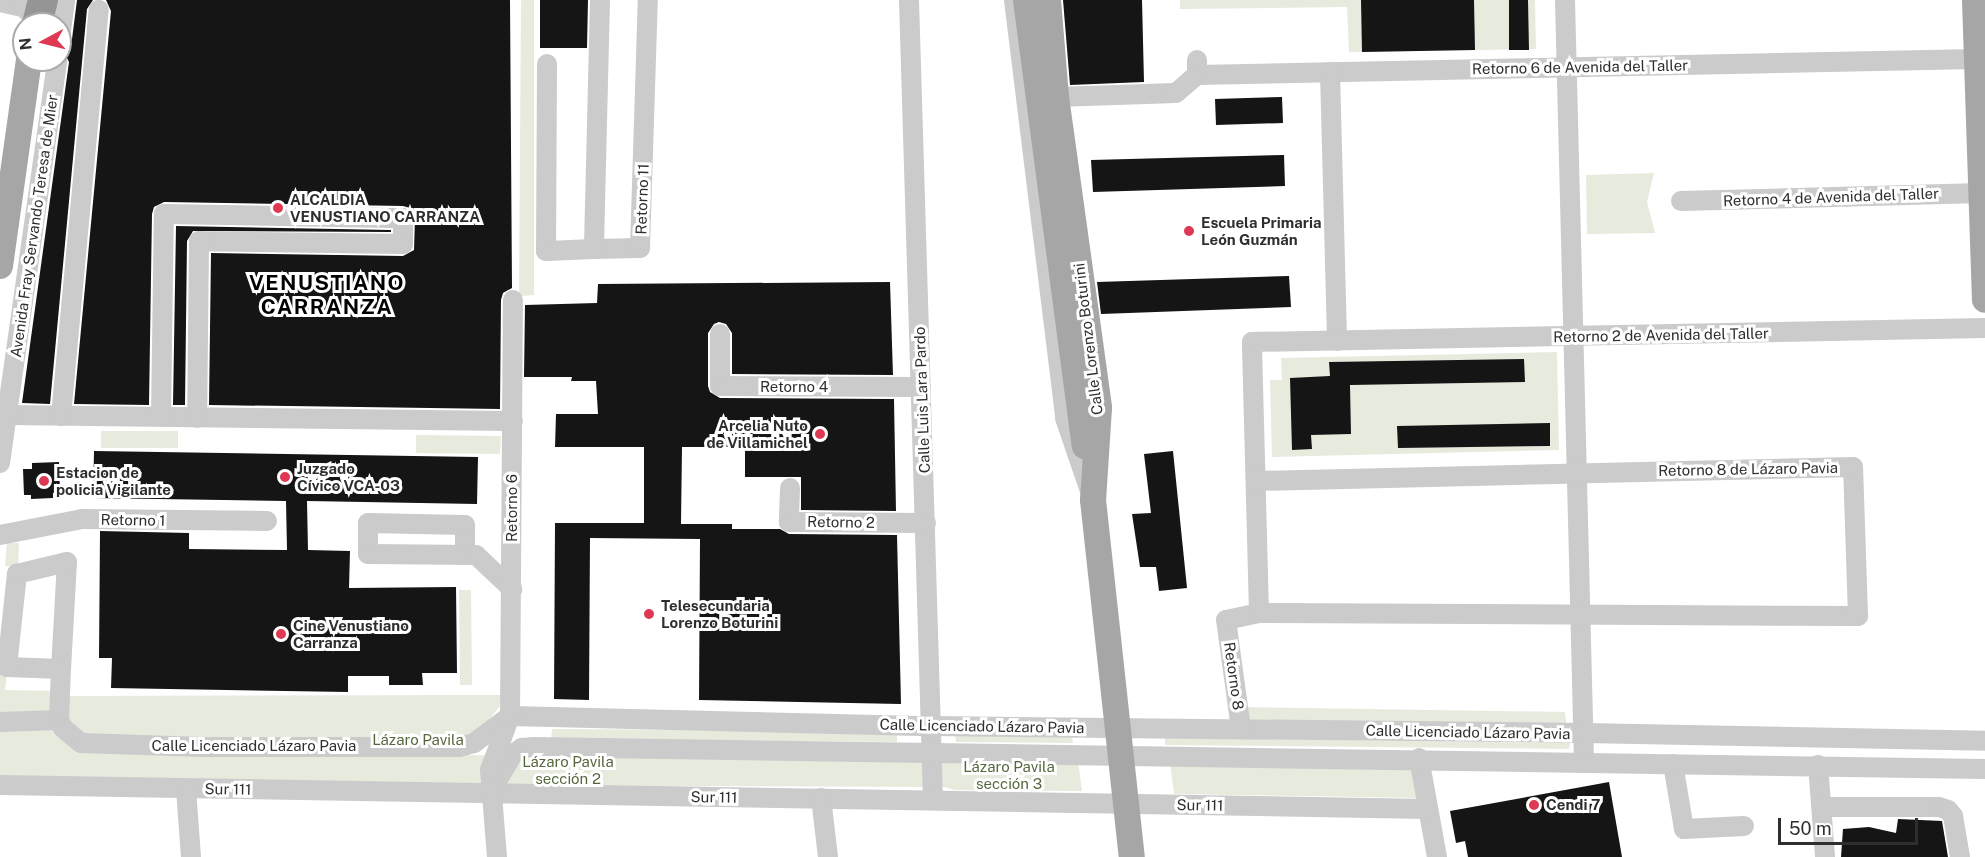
<!DOCTYPE html>
<html>
<head>
<meta charset="utf-8">
<style>
  body { margin:0 }
  #map { position:relative; width:1985px; height:857px; overflow:hidden; background:#fff; font-family:"Public Sans",sans-serif }
  div>[style] { position:absolute }
  [style*='--x'] { left:calc(var(--x)*1px); top:calc(var(--y)*1px); width:calc(var(--w)*1px); rotate:calc(var(--a)*1deg) }
  .green>* { inset:0; background:#e6ebdd }
  .building>* { inset:0; background:#151515 }
  .minor>* { height:20px; margin:-10px; padding:0 10px; transform-origin:10px; border-radius:10px; background:#cbcbcb }
  .major>* { height:26px; margin:-13px; padding:0 13px; transform-origin:13px; border-radius:13px; background:#a6a6a6 }
  .highway>* { height:30px; margin:-15px; padding:0 15px; transform-origin:15px; border-radius:15px; background:#959595 }
  .dots>* { width:16px; height:16px; translate:-50% -50%; box-sizing:border-box; border:3px solid #fff; border-radius:50% }
  span { translate:-50% -50%; white-space:nowrap; text-align:center; line-height:1.15; -webkit-text-stroke:6px #fff; paint-order:stroke }
  .street-label { font-size:15px; color:#2e2e2e }
  .poi-label { font-size:15px; color:#2e2e2e; font-weight:700 }
  .left { translate:0 -50%; text-align:left }
  .right { translate:-100% -50%; text-align:right }
  .park-label { font-size:15px; color:#55683d }
  .district-label { font-size:21px; color:#000; font-weight:700; letter-spacing:1.5px }
  .north { position:absolute; left:12px; top:12px; width:60px; height:60px; box-sizing:border-box; background:#fff; border:2px solid #ababab; border-radius:50%; rotate:263deg; font-size:16px; font-weight:700; line-height:24px; text-align:center; color:#2e2e2e }
  .north::after { content:''; display:block; margin:auto; width:21px; height:27px; background:#de3852; clip-path:polygon(50% 0,100% 100%,50% 72%,0 100%) }
  .scale { position:absolute; left:1778px; top:818px; width:140px; height:27px; box-sizing:border-box; border:3px solid #2e2e2e; border-top:0; padding-left:8px; font-size:18px; line-height:21px; white-space:nowrap; color:#2e2e2e; -webkit-text-stroke:4px #fff; paint-order:stroke }
</style>
</head>
<body>
<div id="map">
  <div class="green">
    <i style="clip-path:polygon(521px 0,534px 0,534px 295px,519px 296px)"></i>
    <i style="clip-path:polygon(1180px 0,1535px 0,1536px 49px,1349px 52px,1347px 7px,1180px 9px)"></i>
    <i style="clip-path:polygon(1654px 173px,1647px 202px,1655px 233px,1587px 234px,1586px 175px)"></i>
    <i style="clip-path:polygon(1557px 352px,1559px 450px,1272px 457px,1270px 380px,1282px 380px,1281px 358px)"></i>
    <i style="clip-path:polygon(101px 431px,178px 431px,178px 448px,101px 448px)"></i>
    <i style="clip-path:polygon(416px 435px,501px 436px,500px 454px,416px 453px)"></i>
    <i style="clip-path:polygon(7px 543px,19px 543px,18px 567px,5px 566px)"></i>
    <i style="clip-path:polygon(459px 590px,471px 590px,472px 685px,460px 685px)"></i>
    <i style="clip-path:polygon(0 673px,7px 673px,5px 690px,56px 691px,66px 696px,503px 695px,503px 702px,461px 755px,1078px 760px,1082px 791px,955px 790px,944px 787px,455px 785px,0 778px)"></i>
    <i style="clip-path:polygon(1243px 707px,1565px 712px,1567px 729px,1244px 720px)"></i>
    <i style="clip-path:polygon(552px 729px,897px 731px,897px 742px,551px 739px)"></i>
    <i style="clip-path:polygon(955px 732px,1071px 733px,1073px 743px,956px 742px)"></i>
    <i style="clip-path:polygon(1165px 738px,1570px 743px,1569px 749px,1165px 745px)"></i>
    <i style="clip-path:polygon(1170px 762px,1412px 768px,1417px 798px,1174px 794px)"></i>
  </div>
  <div class="building">
    <i style="clip-path:polygon(77px 0,93px 0,87px 9px,50px 404px,22px 403px,69px 62px,62px 48px,69px 45px,72px 39px)"></i>
    <i style="clip-path:polygon(106px 0,510px 0,512px 288px,503px 293px,501px 300px,500px 409px,209px 405px,211px 253px,403px 256px,414px 250px,415px 217px,410px 208px,403px 206px,164px 202px,154px 207px,152px 214px,149px 405px,74px 404px,111px 11px)"></i>
    <i style="clip-path:polygon(540px 0,588px 0,587px 48px,540px 48px)"></i>
    <i style="clip-path:polygon(1063px 0,1142px 0,1144px 82px,1070px 85px)"></i>
    <i style="clip-path:polygon(1361px 0,1474px 0,1475px 50px,1362px 52px)"></i>
    <i style="clip-path:polygon(1509px 0,1528px 0,1529px 50px,1509px 50px)"></i>
    <i style="clip-path:polygon(1282px 97px,1283px 123px,1216px 125px,1215px 99px)"></i>
    <i style="clip-path:polygon(1284px 155px,1285px 186px,1093px 192px,1091px 160px)"></i>
    <i style="clip-path:polygon(176px 226px,391px 230px,391px 232px,193px 231px,187px 241px,185px 405px,173px 405px)"></i>
    <i style="clip-path:polygon(1289px 276px,1291px 307px,1101px 314px,1097px 282px)"></i>
    <i style="clip-path:polygon(890px 282px,893px 375px,732px 374px,732px 333px,726px 324px,719px 322px,714px 324px,708px 333px,708px 386px,710px 392px,720px 398px,894px 399px,896px 511px,801px 510px,801px 477px,745px 477px,745px 447px,682px 447px,681px 524px,732px 524px,732px 529px,780px 529px,789px 534px,897px 535px,901px 704px,699px 700px,700px 539px,590px 538px,589px 700px,554px 699px,555px 523px,644px 523px,644px 447px,555px 447px,556px 414px,598px 414px,596px 381px,571px 381px,572px 377px,524px 377px,525px 305px,597px 303px,598px 284px)"></i>
    <i style="clip-path:polygon(1524px 359px,1525px 382px,1350px 385px,1351px 434px,1311px 435px,1312px 449px,1292px 450px,1290px 378px,1330px 376px,1329px 362px)"></i>
    <i style="clip-path:polygon(1550px 423px,1550px 446px,1398px 448px,1397px 426px)"></i>
    <i style="clip-path:polygon(94px 451px,478px 457px,477px 504px,307px 501px,308px 550px,350px 551px,349px 588px,456px 587px,457px 673px,422px 673px,423px 685px,389px 685px,389px 676px,348px 676px,348px 692px,111px 688px,112px 658px,99px 658px,100px 531px,189px 533px,189px 549px,287px 550px,286px 501px,93px 498px)"></i>
    <i style="clip-path:polygon(1173px 451px,1187px 588px,1159px 591px,1156px 567px,1140px 567px,1132px 514px,1151px 513px,1144px 454px)"></i>
    <i style="clip-path:polygon(59px 462px,60px 492px,53px 493px,53px 498px,31px 499px,31px 495px,24px 495px,23px 469px,32px 469px,32px 463px)"></i>
    <i style="clip-path:polygon(1609px 782px,1622px 857px,1468px 857px,1465px 841px,1456px 843px,1450px 811px)"></i>
    <i style="clip-path:polygon(1898px 819px,1942px 821px,1948px 857px,1841px 857px,1843px 829px,1869px 827px,1896px 833px)"></i>
  </div>
  <div class="minor">
    <i style="--x:600;--y:0;--w:249;--a:91.4"></i>
    <i style="--x:594;--y:249;--w:46;--a:-1.2"></i>
    <i style="--x:640;--y:248;--w:248;--a:-88.2"></i>
    <i style="--x:909;--y:0;--w:800;--a:88.28"></i>
    <i style="--x:1014;--y:0;--w:421;--a:83"></i>
    <i style="--x:1065;--y:418;--w:80;--a:71.1"></i>
    <i style="--x:1565;--y:0;--w:763;--a:88.57"></i>
    <i style="--x:0;--y:2;--w:26;--a:13"></i>
    <i style="--x:25;--y:8;--w:21;--a:51"></i>
    <i style="--x:60;--y:37;--w:37;--a:-82"></i>
    <i style="--x:1197;--y:60;--w:15;--a:90"></i>
    <i style="--x:1197;--y:75;--w:780;--a:-1.18"></i>
    <i style="--x:547;--y:64;--w:187;--a:90.3"></i>
    <i style="--x:546;--y:251;--w:48;--a:-2.4"></i>
    <i style="--x:1330;--y:72;--w:269;--a:88.5"></i>
    <i style="--x:1056;--y:97;--w:120;--a:-1.9"></i>
    <i style="--x:1176;--y:93;--w:28;--a:-41"></i>
    <i style="--x:1681;--y:201;--w:301;--a:-1.5"></i>
    <i style="--x:720;--y:334;--w:52;--a:90"></i>
    <i style="--x:720;--y:386;--w:201;--a:0.3"></i>
    <i style="--x:7;--y:415;--w:506;--a:0.68"></i>
    <i style="--x:61;--y:416;--w:408;--a:-84.7"></i>
    <i style="--x:161;--y:417;--w:203;--a:-89.2"></i>
    <i style="--x:164;--y:214;--w:239;--a:1"></i>
    <i style="--x:403;--y:218;--w:26;--a:90"></i>
    <i style="--x:403;--y:244;--w:204;--a:-179.2"></i>
    <i style="--x:199;--y:241;--w:177;--a:90.6"></i>
    <i style="--x:0;--y:463;--w:407;--a:-81.9"></i>
    <i style="--x:790;--y:488;--w:34;--a:92"></i>
    <i style="--x:789;--y:522;--w:137;--a:0.4"></i>
    <i style="--x:0;--y:535;--w:84;--a:-11"></i>
    <i style="--x:82;--y:519;--w:185;--a:0.6"></i>
    <i style="--x:465;--y:555;--w:30;--a:-90"></i>
    <i style="--x:465;--y:525;--w:97;--a:-178.8"></i>
    <i style="--x:368;--y:523;--w:31;--a:90"></i>
    <i style="--x:368;--y:554;--w:108;--a:0.5"></i>
    <i style="--x:476;--y:555;--w:50;--a:43.4"></i>
    <i style="--x:67;--y:562;--w:107;--a:93.2"></i>
    <i style="--x:61;--y:669;--w:54;--a:-177.9"></i>
    <i style="--x:7;--y:667;--w:94;--a:-83.9"></i>
    <i style="--x:17;--y:574;--w:51;--a:-13.5"></i>
    <i style="--x:1259;--y:613;--w:271;--a:-91.5"></i>
    <i style="--x:1252;--y:342;--w:733;--a:-1.09"></i>
    <i style="--x:59;--y:720;--w:51;--a:-87.8"></i>
    <i style="--x:0;--y:722;--w:59;--a:-1.9"></i>
    <i style="--x:59;--y:720;--w:9;--a:63"></i>
    <i style="--x:63;--y:728;--w:23;--a:40"></i>
    <i style="--x:81;--y:743;--w:122;--a:1.9"></i>
    <i style="--x:203;--y:747;--w:256;--a:0"></i>
    <i style="--x:459;--y:747;--w:16;--a:-15"></i>
    <i style="--x:474;--y:743;--w:45;--a:-36.9"></i>
    <i style="--x:510;--y:716;--w:420;--a:1.4"></i>
    <i style="--x:930;--y:726;--w:654;--a:0.61"></i>
    <i style="--x:1584;--y:733;--w:401;--a:1.1"></i>
    <i style="--x:1241;--y:729;--w:110;--a:-97.8"></i>
    <i style="--x:1226;--y:620;--w:34;--a:-12"></i>
    <i style="--x:1259;--y:613;--w:599;--a:0.29"></i>
    <i style="--x:1858;--y:616;--w:149;--a:-91.9"></i>
    <i style="--x:1853;--y:467;--w:597;--a:178.66"></i>
    <i style="--x:1419;--y:758;--w:101;--a:79.7"></i>
    <i style="--x:1673;--y:764;--w:66;--a:80.4"></i>
    <i style="--x:1684;--y:829;--w:60;--a:-2.9"></i>
    <i style="--x:1818;--y:765;--w:92;--a:85.6"></i>
    <i style="--x:0;--y:785;--w:1428;--a:0.96"></i>
    <i style="--x:186;--y:789;--w:68;--a:85.8"></i>
    <i style="--x:490;--y:793;--w:45;--a:-59.5"></i>
    <i style="--x:513;--y:754;--w:11;--a:-34"></i>
    <i style="--x:522;--y:748;--w:12;--a:-5"></i>
    <i style="--x:534;--y:747;--w:1451;--a:0.87"></i>
    <i style="--x:821;--y:798;--w:59;--a:83.2"></i>
    <i style="--x:1822;--y:807;--w:117;--a:0"></i>
    <i style="--x:1939;--y:807;--w:9;--a:18"></i>
    <i style="--x:1948;--y:810;--w:8;--a:50"></i>
    <i style="--x:1953;--y:816;--w:42;--a:80.3"></i>
    <i style="--x:497;--y:857;--w:87;--a:-94.6"></i>
    <i style="--x:490;--y:770;--w:58;--a:-69.7"></i>
    <i style="--x:510;--y:716;--w:416;--a:-89.6"></i>
  </div>
  <div class="major">
    <i style="--x:1026;--y:0;--w:450;--a:82.5"></i>
    <i style="--x:1048;--y:0;--w:97;--a:85.3"></i>
    <i style="--x:1056;--y:97;--w:314;--a:82.1"></i>
    <i style="--x:1099;--y:408;--w:92;--a:93.7"></i>
    <i style="--x:1093;--y:500;--w:359;--a:83.8"></i>
    <i style="--x:1975;--y:0;--w:300;--a:88.1"></i>
    <i style="--x:0;--y:266;--w:208;--a:-82"></i>
  </div>
  <div class="highway">
    <i style="--x:37;--y:24;--w:25;--a:-76"></i>
  </div>
  <div class="dots">
    <i style="left:278px;top:208px;background:#de3852"></i>
    <i style="left:1189px;top:231px;background:#de3852"></i>
    <i style="left:820px;top:434px;background:#de3852"></i>
    <i style="left:285px;top:477px;background:#de3852"></i>
    <i style="left:44px;top:481px;background:#de3852"></i>
    <i style="left:649px;top:614px;background:#de3852"></i>
    <i style="left:281px;top:634px;background:#de3852"></i>
    <i style="left:1534px;top:805px;background:#de3852"></i>
  </div>
  <div class="street-label">
    <span style="left:1580px;top:67px;rotate:-1deg">Retorno 6 de Avenida del Taller</span>
    <span style="left:1831px;top:197px;rotate:-2deg">Retorno 4 de Avenida del Taller</span>
    <span style="left:642px;top:199px;rotate:-88deg">Retorno 11</span>
    <span style="left:34px;top:226px;rotate:-82deg">Avenida Fray Servando Teresa de Mier</span>
    <span style="left:1661px;top:335px;rotate:-1deg">Retorno 2 de Avenida del Taller</span>
    <span style="left:1088px;top:339px;rotate:-97deg">Calle Lorenzo Boturini</span>
    <span style="left:794px;top:387px">Retorno 4</span>
    <span style="left:922px;top:400px;rotate:-92deg">Calle Luis Lara Pardo</span>
    <span style="left:1748px;top:469px;rotate:-1deg">Retorno 8 de Lázaro Pavia</span>
    <span style="left:512px;top:508px;rotate:-90deg">Retorno 6</span>
    <span style="left:133px;top:520px;rotate:1deg">Retorno 1</span>
    <span style="left:841px;top:522px;rotate:1deg">Retorno 2</span>
    <span style="left:1234px;top:676px;rotate:82deg">Retorno 8</span>
    <span style="left:982px;top:726px;rotate:1deg">Calle Licenciado Lázaro Pavia</span>
    <span style="left:1468px;top:732px;rotate:1deg">Calle Licenciado Lázaro Pavia</span>
    <span style="left:254px;top:746px">Calle Licenciado Lázaro Pavia</span>
    <span style="left:228px;top:789px;rotate:1deg">Sur 111</span>
    <span style="left:714px;top:797px;rotate:1deg">Sur 111</span>
    <span style="left:1200px;top:805px;rotate:1deg">Sur 111</span>
  </div>
  <div class="poi-label">
    <span class="left" style="left:290px;top:208px">ALCALDIA<br>VENUSTIANO CARRANZA</span>
    <span class="left" style="left:1201px;top:231px">Escuela Primaria<br>León Guzmán</span>
    <span class="right" style="left:808px;top:434px">Arcelia Nuto<br>de Villamichel</span>
    <span class="left" style="left:297px;top:477px">Juzgado<br>Cívico VCA-03</span>
    <span class="left" style="left:56px;top:481px">Estacion de<br>policia Vigilante</span>
    <span class="left" style="left:661px;top:614px">Telesecundaria<br>Lorenzo Boturini</span>
    <span class="left" style="left:293px;top:634px">Cine Venustiano<br>Carranza</span>
    <span class="left" style="left:1546px;top:805px">Cendi 7</span>
  </div>
  <div class="park-label">
    <span style="left:418px;top:740px">Lázaro Pavila</span>
    <span style="left:568px;top:770px">Lázaro Pavila<br>sección 2</span>
    <span style="left:1009px;top:775px">Lázaro Pavila<br>sección 3</span>
  </div>
  <div class="district-label">
    <span style="left:327px;top:295px">VENUSTIANO<br>CARRANZA</span>
  </div>
  <div class="north">N</div>
  <div class="scale">50 m</div>
</div>
</body>
</html>
